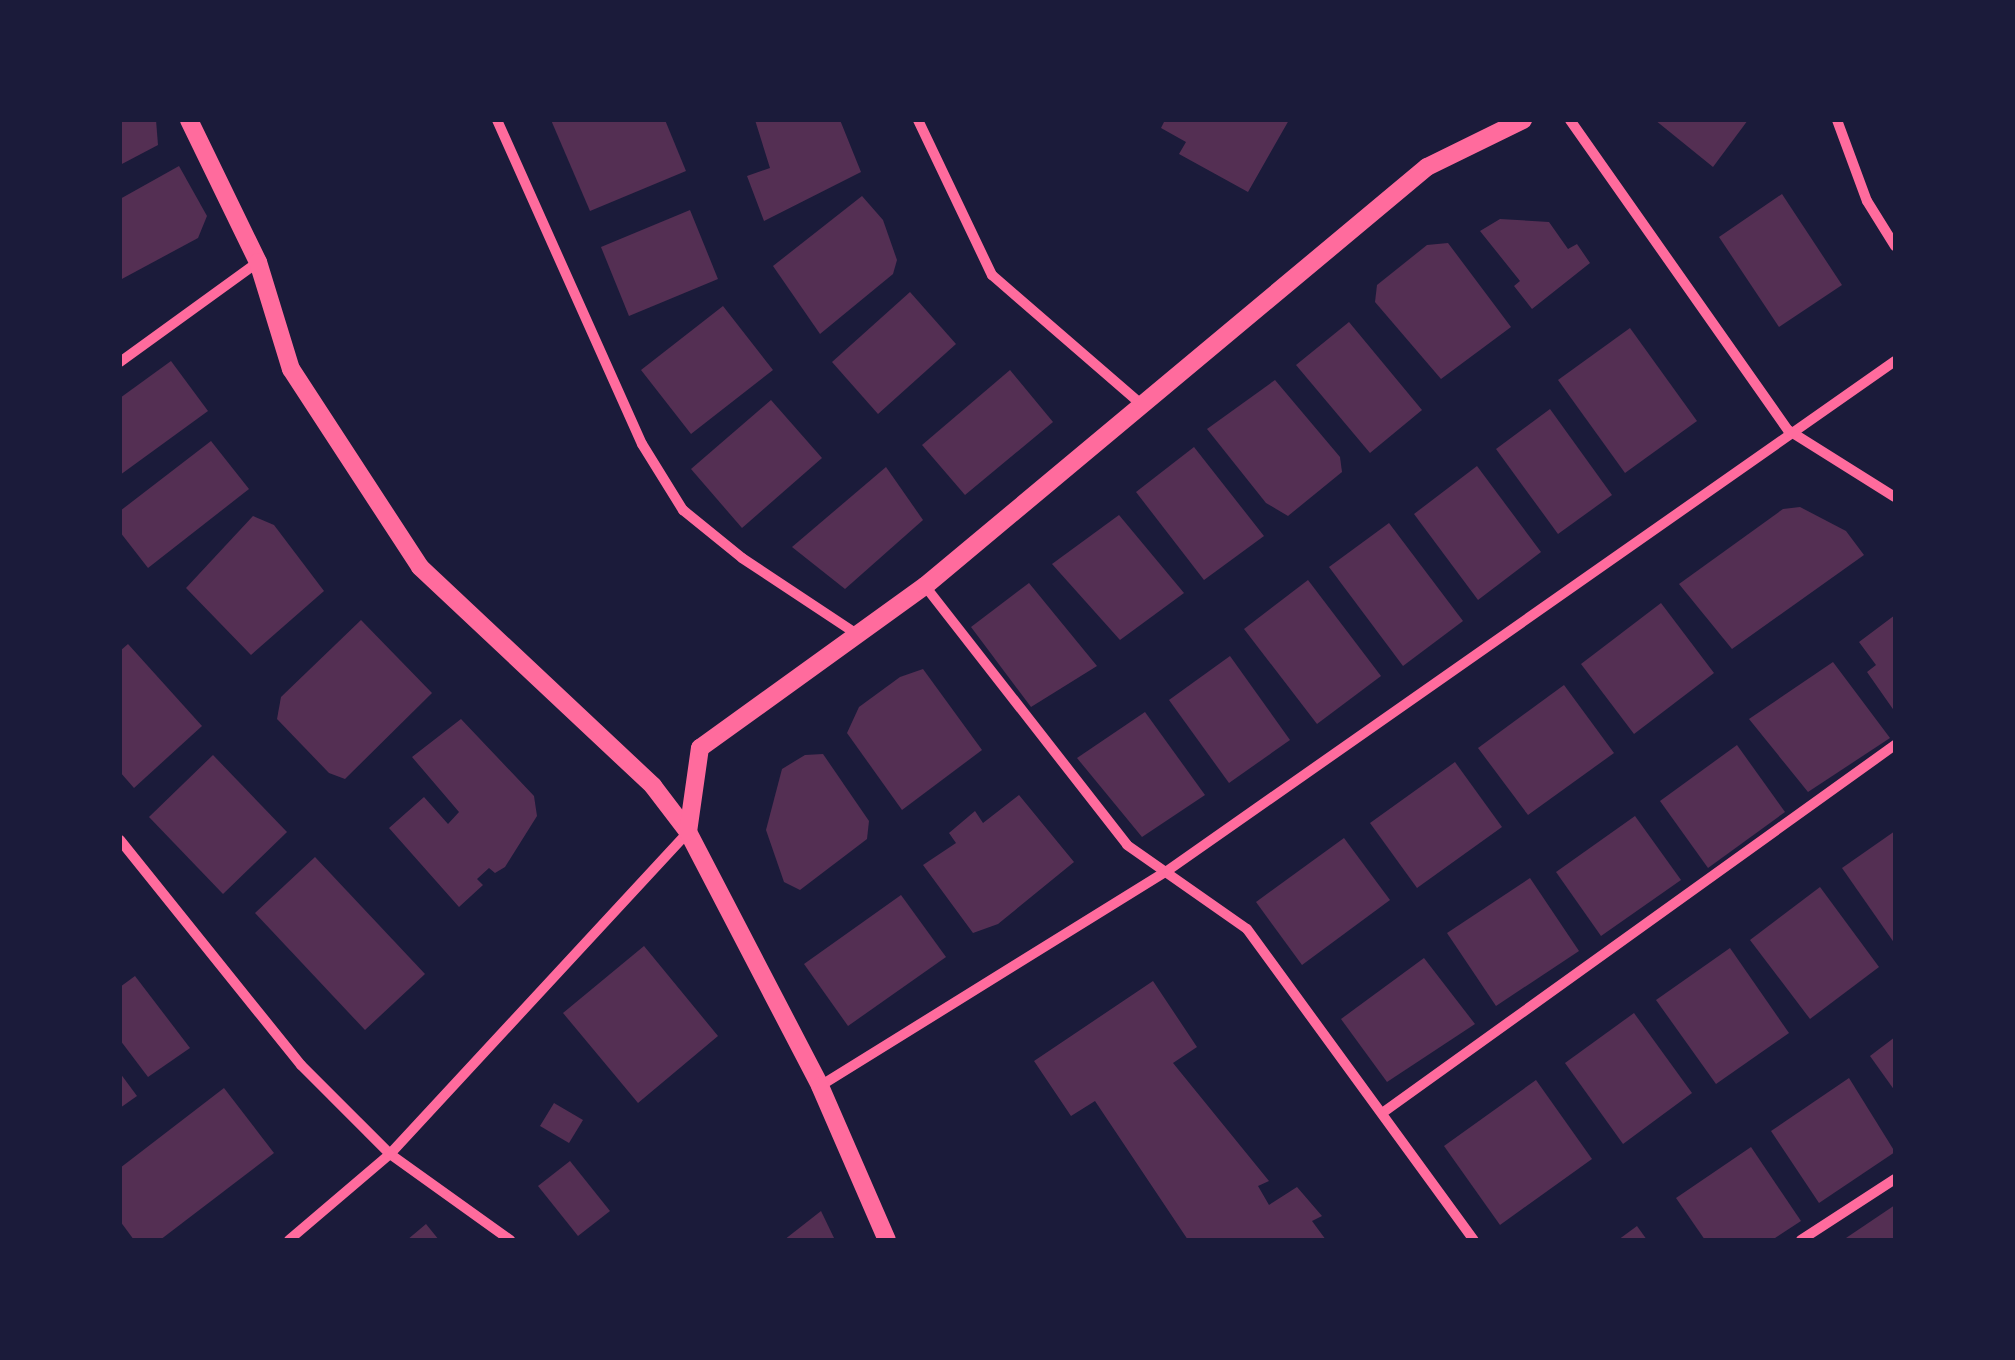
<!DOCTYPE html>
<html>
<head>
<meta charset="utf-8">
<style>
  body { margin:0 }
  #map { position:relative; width:2015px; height:1360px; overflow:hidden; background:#1b1b3a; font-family:"Alegreya Sans",sans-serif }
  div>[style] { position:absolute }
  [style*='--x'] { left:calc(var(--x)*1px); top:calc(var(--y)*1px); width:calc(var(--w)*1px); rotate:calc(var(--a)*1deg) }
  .building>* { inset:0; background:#542f53 }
  .minor>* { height:10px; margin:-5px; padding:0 5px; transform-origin:5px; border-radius:5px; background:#ff6b9d }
  .tertiary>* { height:18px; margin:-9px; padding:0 9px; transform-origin:9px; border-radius:9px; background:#ff6b9d }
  span { translate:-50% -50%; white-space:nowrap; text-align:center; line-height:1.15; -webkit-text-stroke:10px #1b1b3a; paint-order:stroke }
  .frame { position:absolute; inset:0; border:122px solid #1b1b3a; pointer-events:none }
</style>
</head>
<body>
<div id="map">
  <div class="building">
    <i style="clip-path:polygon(120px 120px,156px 120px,158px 145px,120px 165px)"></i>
    <i style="clip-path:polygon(551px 120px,665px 120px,686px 171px,590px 211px)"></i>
    <i style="clip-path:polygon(755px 120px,840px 120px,861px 172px,764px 221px,747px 176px,770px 168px)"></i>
    <i style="clip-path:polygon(1165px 120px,1289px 120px,1248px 192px,1179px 154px,1186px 142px,1161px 128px)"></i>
    <i style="clip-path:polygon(1655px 120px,1748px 120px,1713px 167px)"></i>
    <i style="clip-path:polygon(179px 166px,207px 216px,198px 238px,120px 280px,120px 199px)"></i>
    <i style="clip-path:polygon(1782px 194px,1842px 285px,1779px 327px,1719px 237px)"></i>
    <i style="clip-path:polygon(862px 196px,883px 220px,897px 260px,893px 274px,820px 334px,773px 266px)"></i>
    <i style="clip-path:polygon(690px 210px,718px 279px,629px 316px,601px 247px)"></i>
    <i style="clip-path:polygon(1500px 219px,1549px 222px,1568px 249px,1577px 244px,1590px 263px,1532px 309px,1514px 286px,1520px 281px,1480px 231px)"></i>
    <i style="clip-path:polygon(1448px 243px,1511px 327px,1441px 379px,1375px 302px,1377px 285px,1427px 245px)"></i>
    <i style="clip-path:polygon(910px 292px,956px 344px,878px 414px,832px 362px)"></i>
    <i style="clip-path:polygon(723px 306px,773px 370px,691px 434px,641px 370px)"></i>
    <i style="clip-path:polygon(1349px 322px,1422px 410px,1370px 453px,1296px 365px)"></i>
    <i style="clip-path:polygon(1630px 328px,1697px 421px,1625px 473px,1558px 380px)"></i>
    <i style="clip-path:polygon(171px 361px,208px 411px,120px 475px,120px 398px)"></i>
    <i style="clip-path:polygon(1010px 370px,1053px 422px,965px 495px,922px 445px)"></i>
    <i style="clip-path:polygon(1275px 380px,1340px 457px,1342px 472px,1288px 516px,1266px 503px,1207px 429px)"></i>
    <i style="clip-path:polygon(771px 400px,822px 458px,742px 528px,691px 469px)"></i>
    <i style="clip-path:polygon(1550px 409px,1612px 495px,1558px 534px,1496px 449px)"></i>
    <i style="clip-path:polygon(211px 441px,249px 489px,148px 568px,120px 532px,120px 511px)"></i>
    <i style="clip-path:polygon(1194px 447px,1264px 536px,1204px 580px,1136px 492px)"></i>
    <i style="clip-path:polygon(1477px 466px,1541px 552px,1478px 600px,1414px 514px)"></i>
    <i style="clip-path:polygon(886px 467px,923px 520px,845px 589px,792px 547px)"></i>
    <i style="clip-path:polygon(1800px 507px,1846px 531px,1864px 555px,1732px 649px,1679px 584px,1783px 509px)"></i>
    <i style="clip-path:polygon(1119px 515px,1184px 593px,1120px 640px,1052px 564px)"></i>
    <i style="clip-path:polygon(253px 516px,274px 525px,324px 591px,251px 655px,186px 588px)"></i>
    <i style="clip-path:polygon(1389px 523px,1463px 621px,1403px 666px,1329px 567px)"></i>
    <i style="clip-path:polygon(1308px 580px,1381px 676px,1317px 724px,1244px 629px)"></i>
    <i style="clip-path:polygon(1029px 583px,1097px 666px,1031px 707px,971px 627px)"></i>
    <i style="clip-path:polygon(1661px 603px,1714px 673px,1634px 734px,1581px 664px)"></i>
    <i style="clip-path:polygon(1895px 615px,1895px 712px,1867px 672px,1876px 665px,1859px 642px)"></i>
    <i style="clip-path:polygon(361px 620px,432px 693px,345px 779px,329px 773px,277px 719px,281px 697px)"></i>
    <i style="clip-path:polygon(128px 644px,202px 726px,134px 788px,120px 772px,120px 651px)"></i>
    <i style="clip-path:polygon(1230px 656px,1290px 740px,1229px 783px,1169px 700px)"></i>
    <i style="clip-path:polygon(1833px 662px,1890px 738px,1808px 792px,1749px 719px)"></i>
    <i style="clip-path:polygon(923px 669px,982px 750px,902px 810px,847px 733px,859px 707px,900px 677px)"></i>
    <i style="clip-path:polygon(1564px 685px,1614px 753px,1528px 815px,1478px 748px)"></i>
    <i style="clip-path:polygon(1145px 712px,1205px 795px,1142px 837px,1077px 758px)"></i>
    <i style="clip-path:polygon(461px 719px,534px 796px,537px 816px,505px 867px,495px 873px,489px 868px,477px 879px,483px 885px,459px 907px,389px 828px,424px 797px,448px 824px,459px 812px,412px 757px)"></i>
    <i style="clip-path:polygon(1737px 745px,1785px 812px,1708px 868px,1660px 801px)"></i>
    <i style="clip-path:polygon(823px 754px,869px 821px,867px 839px,800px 890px,784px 882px,766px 830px,782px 769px,805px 755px)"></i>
    <i style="clip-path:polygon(213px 755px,287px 832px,223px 894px,149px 817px)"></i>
    <i style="clip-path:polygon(1455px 762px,1502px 827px,1417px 888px,1370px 823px)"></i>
    <i style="clip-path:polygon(1019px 795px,1074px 862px,998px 924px,973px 933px,923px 865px,956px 843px,949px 833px,975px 811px,983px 823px)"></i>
    <i style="clip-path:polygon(1635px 816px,1681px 880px,1601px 936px,1556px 872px)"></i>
    <i style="clip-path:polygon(1895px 831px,1895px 944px,1842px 868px)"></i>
    <i style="clip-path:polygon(1344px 838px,1390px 900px,1302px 965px,1256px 902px)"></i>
    <i style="clip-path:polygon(315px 857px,425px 974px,365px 1030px,255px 913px)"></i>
    <i style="clip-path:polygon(1530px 878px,1579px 951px,1496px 1006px,1447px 933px)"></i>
    <i style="clip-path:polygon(1820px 887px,1879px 967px,1810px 1019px,1750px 940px)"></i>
    <i style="clip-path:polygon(901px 895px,946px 957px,848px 1026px,804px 964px)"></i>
    <i style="clip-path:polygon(644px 946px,718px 1036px,638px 1103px,563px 1013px)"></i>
    <i style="clip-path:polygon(1730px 948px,1789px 1033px,1716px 1084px,1656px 1000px)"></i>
    <i style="clip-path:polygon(1424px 958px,1475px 1024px,1387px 1082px,1341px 1019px)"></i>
    <i style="clip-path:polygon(135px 976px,190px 1048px,148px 1077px,120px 1040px,120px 987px)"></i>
    <i style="clip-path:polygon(1153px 981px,1197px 1047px,1173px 1063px,1269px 1181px,1258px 1186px,1269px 1205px,1297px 1187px,1322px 1216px,1312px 1221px,1326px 1240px,1188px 1240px,1095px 1101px,1071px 1116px,1034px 1061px)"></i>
    <i style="clip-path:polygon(1634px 1013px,1692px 1093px,1623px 1144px,1565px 1063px)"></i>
    <i style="clip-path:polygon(1895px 1037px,1895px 1091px,1870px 1056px)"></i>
    <i style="clip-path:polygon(120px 1073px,137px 1096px,120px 1108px)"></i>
    <i style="clip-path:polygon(1849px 1078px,1895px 1152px,1819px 1203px,1771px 1131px)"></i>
    <i style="clip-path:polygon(1536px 1080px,1592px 1159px,1500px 1225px,1444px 1146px)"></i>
    <i style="clip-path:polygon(224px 1088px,274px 1153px,160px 1240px,134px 1240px,120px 1221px,120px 1168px)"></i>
    <i style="clip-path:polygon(554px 1103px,583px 1120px,569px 1143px,540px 1126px)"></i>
    <i style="clip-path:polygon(1751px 1147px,1801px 1221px,1772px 1240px,1705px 1240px,1676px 1198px)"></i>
    <i style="clip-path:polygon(570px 1161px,610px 1211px,578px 1236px,538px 1186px)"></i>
    <i style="clip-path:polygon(1895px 1205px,1895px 1240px,1843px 1240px)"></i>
    <i style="clip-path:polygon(821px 1211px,835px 1240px,784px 1240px)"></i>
    <i style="clip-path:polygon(426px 1224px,439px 1240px,407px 1240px)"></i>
    <i style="clip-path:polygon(1637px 1226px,1647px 1240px,1618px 1240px)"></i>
  </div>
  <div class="minor">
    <i style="--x:497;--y:120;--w:355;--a:65.9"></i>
    <i style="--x:642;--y:444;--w:78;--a:58.2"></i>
    <i style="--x:683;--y:510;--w:76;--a:39.1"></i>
    <i style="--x:742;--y:558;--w:141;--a:33.5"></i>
    <i style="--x:918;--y:120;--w:172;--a:64.5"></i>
    <i style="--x:992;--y:275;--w:198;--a:40.9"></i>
    <i style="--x:1570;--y:120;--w:379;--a:54.9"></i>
    <i style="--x:1788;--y:430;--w:126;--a:32.1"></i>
    <i style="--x:1837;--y:120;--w:86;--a:69.7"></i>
    <i style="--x:1867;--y:201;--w:53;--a:58.1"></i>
    <i style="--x:120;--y:362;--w:170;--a:-35.9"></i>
    <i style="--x:925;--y:586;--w:328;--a:52"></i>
    <i style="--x:1127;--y:845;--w:146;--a:35"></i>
    <i style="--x:1247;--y:929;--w:385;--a:53.9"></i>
    <i style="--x:120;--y:840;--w:289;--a:51.2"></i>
    <i style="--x:301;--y:1065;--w:126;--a:45"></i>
    <i style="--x:390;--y:1154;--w:148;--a:35.6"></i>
    <i style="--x:820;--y:1086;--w:408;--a:-31.8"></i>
    <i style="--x:1167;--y:871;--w:889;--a:-35.01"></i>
    <i style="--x:1385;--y:1111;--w:628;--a:-35.67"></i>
    <i style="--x:289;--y:1240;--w:133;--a:-40.4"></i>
    <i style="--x:390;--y:1154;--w:439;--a:-47.2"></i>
    <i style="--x:1801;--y:1240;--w:112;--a:-33"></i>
  </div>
  <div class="tertiary">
    <i style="--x:189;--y:120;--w:158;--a:64.1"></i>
    <i style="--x:258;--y:262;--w:112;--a:72.9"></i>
    <i style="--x:291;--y:369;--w:236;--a:56.9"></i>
    <i style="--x:420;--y:567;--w:320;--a:43.2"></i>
    <i style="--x:653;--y:786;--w:58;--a:52.7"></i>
    <i style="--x:688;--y:832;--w:286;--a:62.5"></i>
    <i style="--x:820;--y:1086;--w:168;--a:66.5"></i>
    <i style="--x:688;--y:832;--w:85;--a:-81.9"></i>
    <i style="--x:700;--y:748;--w:277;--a:-35.8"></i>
    <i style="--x:925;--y:586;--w:654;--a:-39.85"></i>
    <i style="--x:1427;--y:167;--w:107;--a:-26.1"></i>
  </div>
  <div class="frame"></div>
</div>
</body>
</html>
